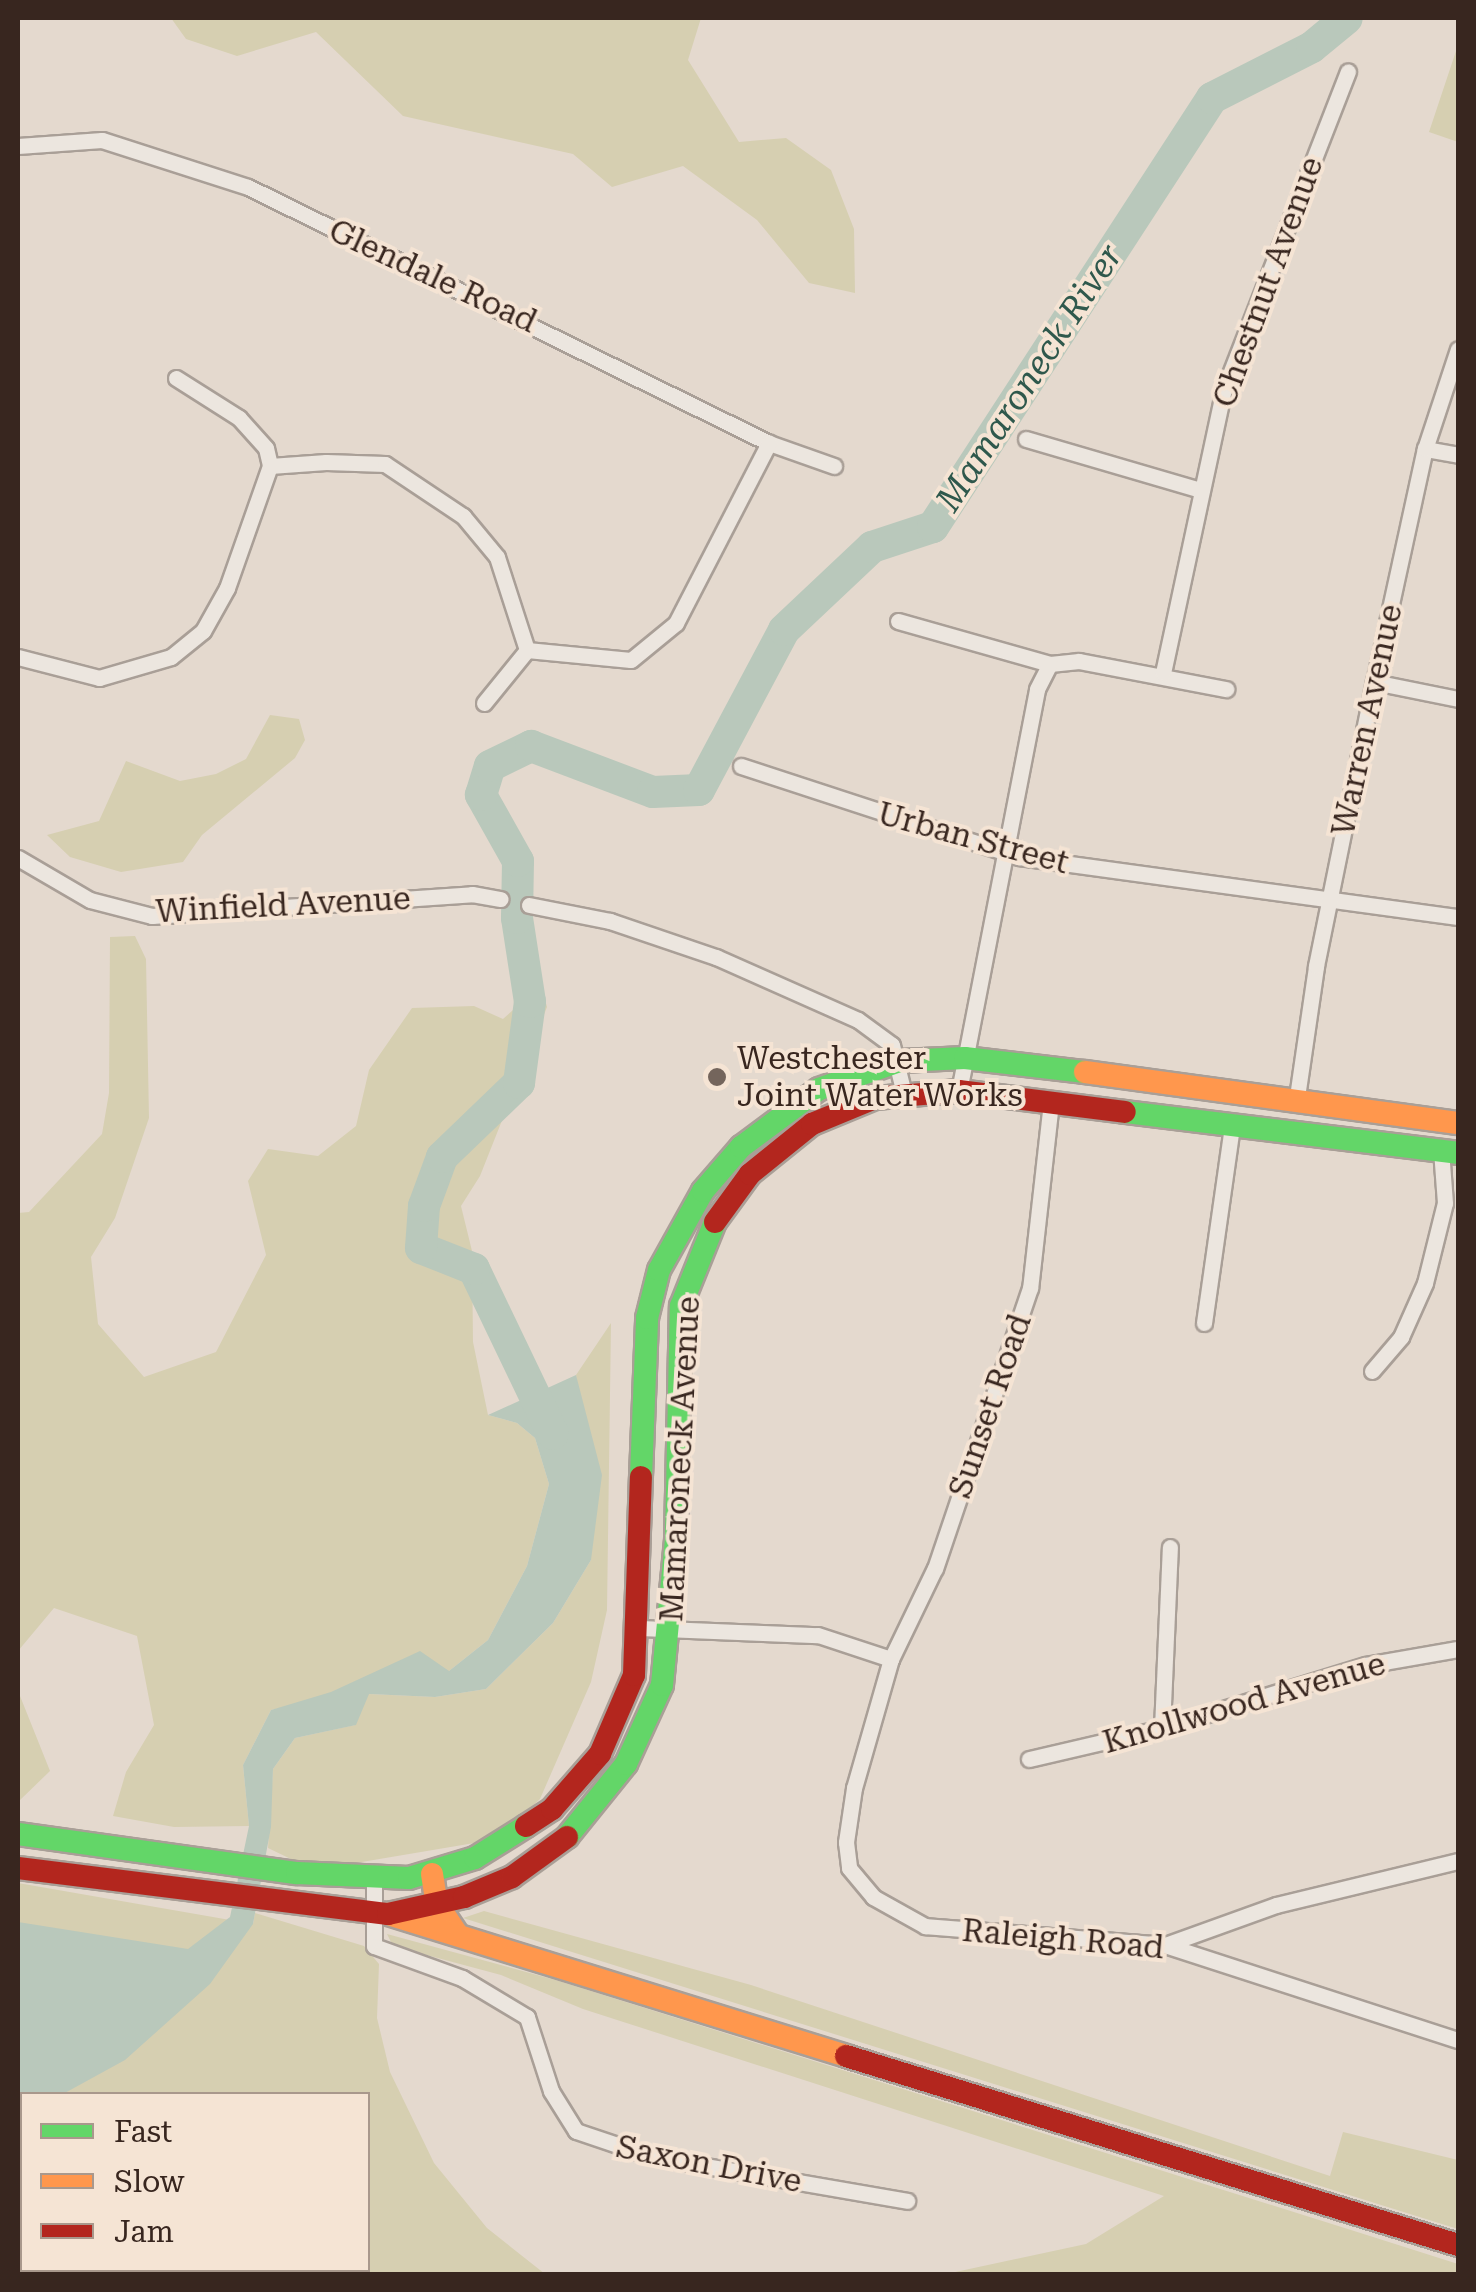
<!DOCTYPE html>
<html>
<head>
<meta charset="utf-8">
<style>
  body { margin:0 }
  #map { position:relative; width:1476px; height:2292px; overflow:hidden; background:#e4d9ce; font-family:"Roboto Serif",serif }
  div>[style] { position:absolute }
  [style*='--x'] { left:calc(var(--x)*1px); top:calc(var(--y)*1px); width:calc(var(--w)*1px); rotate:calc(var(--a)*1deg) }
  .green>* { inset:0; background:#d6cfb1 }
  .water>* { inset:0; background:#b9c8bb }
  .stream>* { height:5px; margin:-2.5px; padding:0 2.5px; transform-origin:2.5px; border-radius:2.5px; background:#b9c8bb }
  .river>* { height:32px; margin:-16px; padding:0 16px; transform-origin:16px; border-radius:16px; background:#b9c8bb }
  .roads { filter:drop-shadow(2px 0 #a99f97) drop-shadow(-2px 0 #a99f97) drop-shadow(0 2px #a99f97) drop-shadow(0 -2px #a99f97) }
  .street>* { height:15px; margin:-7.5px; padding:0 7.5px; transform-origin:7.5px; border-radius:7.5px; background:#ece6df }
  .fast>* { height:22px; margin:-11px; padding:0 11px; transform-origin:11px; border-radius:11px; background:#63d668 }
  .slow>* { height:22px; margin:-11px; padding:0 11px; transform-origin:11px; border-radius:11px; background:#ff974d }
  .jam>* { height:22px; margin:-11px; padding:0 11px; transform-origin:11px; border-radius:11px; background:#b3261e }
  .dots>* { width:28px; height:28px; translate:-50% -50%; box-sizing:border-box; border:5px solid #f5e4d4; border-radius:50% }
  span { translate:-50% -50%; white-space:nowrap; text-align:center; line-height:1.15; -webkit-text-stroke:8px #f5e4d4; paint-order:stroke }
  .street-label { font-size:32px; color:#38261f }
  .poi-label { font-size:32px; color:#38261f }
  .left { translate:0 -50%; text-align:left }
  .water-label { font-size:35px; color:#2f584c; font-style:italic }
  .frame { position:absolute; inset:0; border:20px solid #38261f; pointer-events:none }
  .legend { position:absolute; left:20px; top:2092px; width:350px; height:180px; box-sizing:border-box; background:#f5e4d4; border:2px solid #a9988c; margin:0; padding:12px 18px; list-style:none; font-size:30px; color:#38261f }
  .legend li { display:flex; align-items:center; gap:20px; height:50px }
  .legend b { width:50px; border:2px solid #a9988c }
</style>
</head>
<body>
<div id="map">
  <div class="green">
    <i style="clip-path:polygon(171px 18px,701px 18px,688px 60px,739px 142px,786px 138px,831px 170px,854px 229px,855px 293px,809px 283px,757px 220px,683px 166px,612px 187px,573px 154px,403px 116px,316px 32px,237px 56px,186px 39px)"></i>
    <i style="clip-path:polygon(1458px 45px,1458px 142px,1429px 132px)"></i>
    <i style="clip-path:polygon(270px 715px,299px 719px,305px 740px,295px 758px,202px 835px,183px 862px,121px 872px,70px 857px,47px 835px,99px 821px,126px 761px,180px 781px,216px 774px,246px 759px)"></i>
    <i style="clip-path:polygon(135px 936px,146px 959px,149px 1118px,115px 1218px,91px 1257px,98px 1324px,144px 1377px,216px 1352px,266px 1255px,248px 1181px,268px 1149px,318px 1156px,356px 1126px,369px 1070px,412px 1008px,474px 1006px,503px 1019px,541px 985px,547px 1007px,480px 1176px,461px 1206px,472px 1251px,473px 1342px,488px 1415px,517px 1423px,535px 1438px,549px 1484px,527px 1566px,488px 1640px,449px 1671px,271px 1710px,243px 1765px,249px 1826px,174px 1827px,113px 1816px,126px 1772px,154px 1725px,137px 1636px,54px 1608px,18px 1651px,18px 1213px,29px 1212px,102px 1134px,109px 1093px,110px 937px)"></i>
    <i style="clip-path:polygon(611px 1323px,607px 1610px,591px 1682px,540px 1799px,498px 1839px,338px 1866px,295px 1861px,268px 1848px,273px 1769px,295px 1738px,355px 1725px,368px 1694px,435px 1697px,486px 1689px,553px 1623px,591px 1560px,576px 1375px)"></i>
    <i style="clip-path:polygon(18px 1691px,50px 1771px,18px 1802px)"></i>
    <i style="clip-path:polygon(evenodd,18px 1883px,253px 1924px,255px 1913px,364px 1946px,379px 1964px,377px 2018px,390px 2072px,434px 2163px,487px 2228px,545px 2274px,18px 2274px,18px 1883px,22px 2094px,368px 2094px,368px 2270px,22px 2270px,22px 2094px)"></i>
    <i style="clip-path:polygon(484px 1911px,751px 1985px,1330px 2176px,1343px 2132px,1458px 2160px,1458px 2229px,463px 1918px)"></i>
    <i style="clip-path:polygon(387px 1934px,559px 1981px,1370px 2236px,1458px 2264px,1458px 2274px,946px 2274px,1086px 2244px,1164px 2196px,583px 2009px,501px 1975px,393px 1946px)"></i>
  </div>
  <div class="water">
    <i style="clip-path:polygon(576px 1375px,602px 1475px,591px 1560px,553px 1623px,486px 1689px,435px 1697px,369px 1694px,356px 1725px,295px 1738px,273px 1769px,271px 1827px,253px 1924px,210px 1984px,125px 2060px,63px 2094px,22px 2094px,18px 2103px,18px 1922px,188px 1949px,230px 1917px,249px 1826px,243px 1765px,271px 1710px,331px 1692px,420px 1651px,449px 1671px,488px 1640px,527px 1566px,549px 1484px,535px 1438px,517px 1423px,488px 1415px)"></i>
  </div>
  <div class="stream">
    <i style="--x:123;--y:2270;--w:4;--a:63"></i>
  </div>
  <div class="river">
    <i style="--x:553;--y:1434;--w:183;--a:-115.6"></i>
    <i style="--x:474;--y:1269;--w:57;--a:-158.4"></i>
    <i style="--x:421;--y:1248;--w:42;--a:-85.9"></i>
    <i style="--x:424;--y:1206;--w:52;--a:-69.8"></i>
    <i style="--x:442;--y:1157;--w:107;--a:-43.9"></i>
    <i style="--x:519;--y:1083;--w:82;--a:-82.3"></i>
    <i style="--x:530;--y:1002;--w:85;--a:-98.8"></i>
    <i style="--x:517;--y:918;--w:57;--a:-89"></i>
    <i style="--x:518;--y:861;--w:76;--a:-119.3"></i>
    <i style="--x:481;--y:795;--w:30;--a:-73"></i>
    <i style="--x:490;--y:766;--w:46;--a:-26"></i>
    <i style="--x:531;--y:746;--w:130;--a:20.7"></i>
    <i style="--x:653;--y:792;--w:46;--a:-2.5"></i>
    <i style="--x:699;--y:790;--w:181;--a:-62"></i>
    <i style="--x:784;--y:630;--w:121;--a:-43.3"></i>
    <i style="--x:872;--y:547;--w:64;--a:-18.2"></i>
    <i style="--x:933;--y:527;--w:512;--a:-56.96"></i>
    <i style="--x:1212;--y:98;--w:112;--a:-27"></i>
    <i style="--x:1312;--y:47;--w:45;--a:-39.6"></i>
  </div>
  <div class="roads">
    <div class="street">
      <i style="--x:18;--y:146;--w:84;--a:-4.1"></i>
      <i style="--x:102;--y:140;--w:153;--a:17.8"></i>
      <i style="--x:248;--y:187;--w:580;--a:26.17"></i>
      <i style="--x:769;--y:443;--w:69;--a:19.5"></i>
      <i style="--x:176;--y:378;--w:75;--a:32.4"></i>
      <i style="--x:239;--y:418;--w:40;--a:48"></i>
      <i style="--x:266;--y:448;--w:18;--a:77"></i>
      <i style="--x:1026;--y:439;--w:181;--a:16.3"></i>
      <i style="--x:1425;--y:449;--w:34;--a:10"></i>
      <i style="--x:898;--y:621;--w:158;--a:15.8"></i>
      <i style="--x:1050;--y:664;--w:29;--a:-6"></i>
      <i style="--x:1079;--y:661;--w:150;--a:10.8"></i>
      <i style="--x:18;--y:657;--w:84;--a:14.5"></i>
      <i style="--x:99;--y:678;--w:75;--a:-16.3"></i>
      <i style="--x:171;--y:657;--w:41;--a:-39.1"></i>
      <i style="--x:203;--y:631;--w:49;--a:-60.8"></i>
      <i style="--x:227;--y:588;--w:129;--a:-70.6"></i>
      <i style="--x:270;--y:466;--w:56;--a:-4.1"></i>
      <i style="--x:326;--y:462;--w:59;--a:1.9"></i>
      <i style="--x:385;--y:464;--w:94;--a:33.7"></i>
      <i style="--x:463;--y:516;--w:53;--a:50.3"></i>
      <i style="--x:497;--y:557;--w:98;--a:72.1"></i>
      <i style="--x:527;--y:650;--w:104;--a:5.5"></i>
      <i style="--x:631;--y:660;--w:58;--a:-39.4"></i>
      <i style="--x:676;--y:623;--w:203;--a:-62.7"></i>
      <i style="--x:1163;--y:673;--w:287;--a:-77.9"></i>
      <i style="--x:1223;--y:392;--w:344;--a:-68.7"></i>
      <i style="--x:1374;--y:682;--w:86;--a:11.4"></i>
      <i style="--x:484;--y:703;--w:68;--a:-50.9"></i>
      <i style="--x:741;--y:766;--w:293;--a:18.1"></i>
      <i style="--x:1019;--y:857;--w:443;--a:7.8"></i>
      <i style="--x:18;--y:858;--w:83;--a:30.3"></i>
      <i style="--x:90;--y:900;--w:64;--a:14.5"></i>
      <i style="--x:152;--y:916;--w:321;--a:-3.9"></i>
      <i style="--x:472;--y:894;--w:29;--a:10"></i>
      <i style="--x:529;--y:905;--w:83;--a:11.2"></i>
      <i style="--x:610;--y:921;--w:112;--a:18.8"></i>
      <i style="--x:716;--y:957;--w:155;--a:23.9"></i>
      <i style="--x:858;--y:1020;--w:42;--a:36.3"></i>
      <i style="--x:892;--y:1045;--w:50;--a:76.2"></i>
      <i style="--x:959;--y:1091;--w:409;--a:-79"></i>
      <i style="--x:1037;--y:689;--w:28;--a:-63"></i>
      <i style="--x:1297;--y:1097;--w:132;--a:-81.7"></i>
      <i style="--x:1316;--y:966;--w:290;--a:-78.5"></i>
      <i style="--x:1374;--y:682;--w:239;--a:-77.7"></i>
      <i style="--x:1425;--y:449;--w:105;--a:-71.7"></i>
      <i style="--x:1051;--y:1102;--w:187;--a:96.4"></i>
      <i style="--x:1030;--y:1288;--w:296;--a:108.7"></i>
      <i style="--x:935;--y:1568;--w:101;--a:115.8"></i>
      <i style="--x:891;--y:1659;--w:134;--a:106"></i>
      <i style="--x:854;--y:1788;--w:55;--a:98.4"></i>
      <i style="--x:846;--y:1842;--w:26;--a:83"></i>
      <i style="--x:849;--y:1868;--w:38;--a:50"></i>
      <i style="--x:873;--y:1897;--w:60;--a:29.1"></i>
      <i style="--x:925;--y:1926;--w:241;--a:4.5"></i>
      <i style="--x:1165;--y:1945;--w:308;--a:18"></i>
      <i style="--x:1204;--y:1323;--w:198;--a:-81.9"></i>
      <i style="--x:1372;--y:1371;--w:45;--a:-49.5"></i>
      <i style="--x:1401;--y:1337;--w:59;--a:-66"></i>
      <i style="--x:1425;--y:1283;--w:82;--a:-76"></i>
      <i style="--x:1445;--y:1203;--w:53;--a:-94.3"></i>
      <i style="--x:640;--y:1628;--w:178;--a:2.3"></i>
      <i style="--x:818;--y:1635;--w:77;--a:18.2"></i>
      <i style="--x:1162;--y:1728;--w:181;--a:-87.5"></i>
      <i style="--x:1029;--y:1759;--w:137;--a:-13.1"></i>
      <i style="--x:1162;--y:1728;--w:214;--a:-17.2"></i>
      <i style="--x:1366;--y:1665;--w:93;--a:-9.9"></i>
      <i style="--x:374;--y:1879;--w:67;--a:90"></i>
      <i style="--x:374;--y:1946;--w:94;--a:20"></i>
      <i style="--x:462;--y:1978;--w:76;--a:31"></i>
      <i style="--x:527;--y:2017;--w:78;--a:72"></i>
      <i style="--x:551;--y:2091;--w:47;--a:58"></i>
      <i style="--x:576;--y:2131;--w:81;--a:18.7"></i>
      <i style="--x:653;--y:2157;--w:258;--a:9.8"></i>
      <i style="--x:1165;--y:1945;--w:118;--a:-19.8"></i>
      <i style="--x:1276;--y:1905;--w:187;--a:-13.6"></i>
    </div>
    <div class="fast">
      <i style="--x:1125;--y:1112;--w:336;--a:7"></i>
      <i style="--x:641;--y:1477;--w:159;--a:-87.8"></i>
      <i style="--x:647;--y:1318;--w:49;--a:-76"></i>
      <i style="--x:659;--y:1270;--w:90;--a:-60.9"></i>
      <i style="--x:703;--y:1191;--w:58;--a:-49.2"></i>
      <i style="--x:741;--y:1147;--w:97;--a:-36.6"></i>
      <i style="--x:819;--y:1089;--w:86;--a:-19.1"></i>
      <i style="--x:900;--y:1061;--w:65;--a:-2.6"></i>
      <i style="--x:965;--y:1058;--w:121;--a:6.7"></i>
      <i style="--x:18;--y:1834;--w:282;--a:8"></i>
      <i style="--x:297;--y:1873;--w:112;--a:2.6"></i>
      <i style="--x:409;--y:1878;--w:69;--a:-16.9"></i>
      <i style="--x:475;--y:1858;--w:60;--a:-32.1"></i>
      <i style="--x:567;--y:1837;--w:94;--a:-51.1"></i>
      <i style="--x:626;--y:1764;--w:87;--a:-65.5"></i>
      <i style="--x:662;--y:1685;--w:147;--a:-84.5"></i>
      <i style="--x:676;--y:1539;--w:233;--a:-88.8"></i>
      <i style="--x:681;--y:1306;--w:91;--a:-68"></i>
    </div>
    <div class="slow">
      <i style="--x:1085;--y:1072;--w:376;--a:7.8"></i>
      <i style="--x:432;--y:1874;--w:30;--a:81"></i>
      <i style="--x:437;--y:1904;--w:36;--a:56"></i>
      <i style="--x:388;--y:1914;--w:480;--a:17.2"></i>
    </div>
    <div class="jam">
      <i style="--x:715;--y:1222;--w:59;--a:-53.9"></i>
      <i style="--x:750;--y:1174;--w:80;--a:-38.9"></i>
      <i style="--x:812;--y:1124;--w:68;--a:-22.4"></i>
      <i style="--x:875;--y:1098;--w:84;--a:-4.8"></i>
      <i style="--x:959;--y:1091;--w:167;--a:7.2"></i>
      <i style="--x:526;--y:1826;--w:31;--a:-33"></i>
      <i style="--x:552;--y:1809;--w:73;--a:-48.9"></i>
      <i style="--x:600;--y:1754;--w:86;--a:-66.7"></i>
      <i style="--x:634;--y:1675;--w:198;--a:-88"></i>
      <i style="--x:18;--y:1868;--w:373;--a:7.1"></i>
      <i style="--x:388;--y:1914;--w:78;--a:-12.6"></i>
      <i style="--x:464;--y:1897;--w:52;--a:-22.6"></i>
      <i style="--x:512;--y:1877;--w:68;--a:-36"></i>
      <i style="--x:846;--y:2056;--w:641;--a:17.16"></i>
    </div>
  </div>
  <div class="dots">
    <i style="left:717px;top:1077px;background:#74655c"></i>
  </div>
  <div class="street-label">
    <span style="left:433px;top:276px;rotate:25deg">Glendale Road</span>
    <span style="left:1268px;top:282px;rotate:-70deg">Chestnut Avenue</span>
    <span style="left:1367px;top:720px;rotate:-78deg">Warren Avenue</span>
    <span style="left:973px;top:838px;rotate:15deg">Urban Street</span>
    <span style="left:283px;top:905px;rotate:-3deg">Winfield Avenue</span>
    <span style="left:990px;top:1406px;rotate:-71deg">Sunset Road</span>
    <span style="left:680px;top:1459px;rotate:-87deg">Mamaroneck Avenue</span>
    <span style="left:1244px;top:1703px;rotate:-16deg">Knollwood Avenue</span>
    <span style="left:1063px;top:1939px;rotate:5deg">Raleigh Road</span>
    <span style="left:709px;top:2164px;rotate:11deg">Saxon Drive</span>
  </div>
  <div class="poi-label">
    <span class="left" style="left:737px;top:1077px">Westchester<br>Joint Water Works</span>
  </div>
  <div class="water-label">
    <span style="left:1030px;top:378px;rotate:-57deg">Mamaroneck River</span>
  </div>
  <div class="frame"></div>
  <ul class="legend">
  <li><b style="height:12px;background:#63d668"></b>Fast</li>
  <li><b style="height:12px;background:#ff974d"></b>Slow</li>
  <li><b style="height:12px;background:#b3261e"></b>Jam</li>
  </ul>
</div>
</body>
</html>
